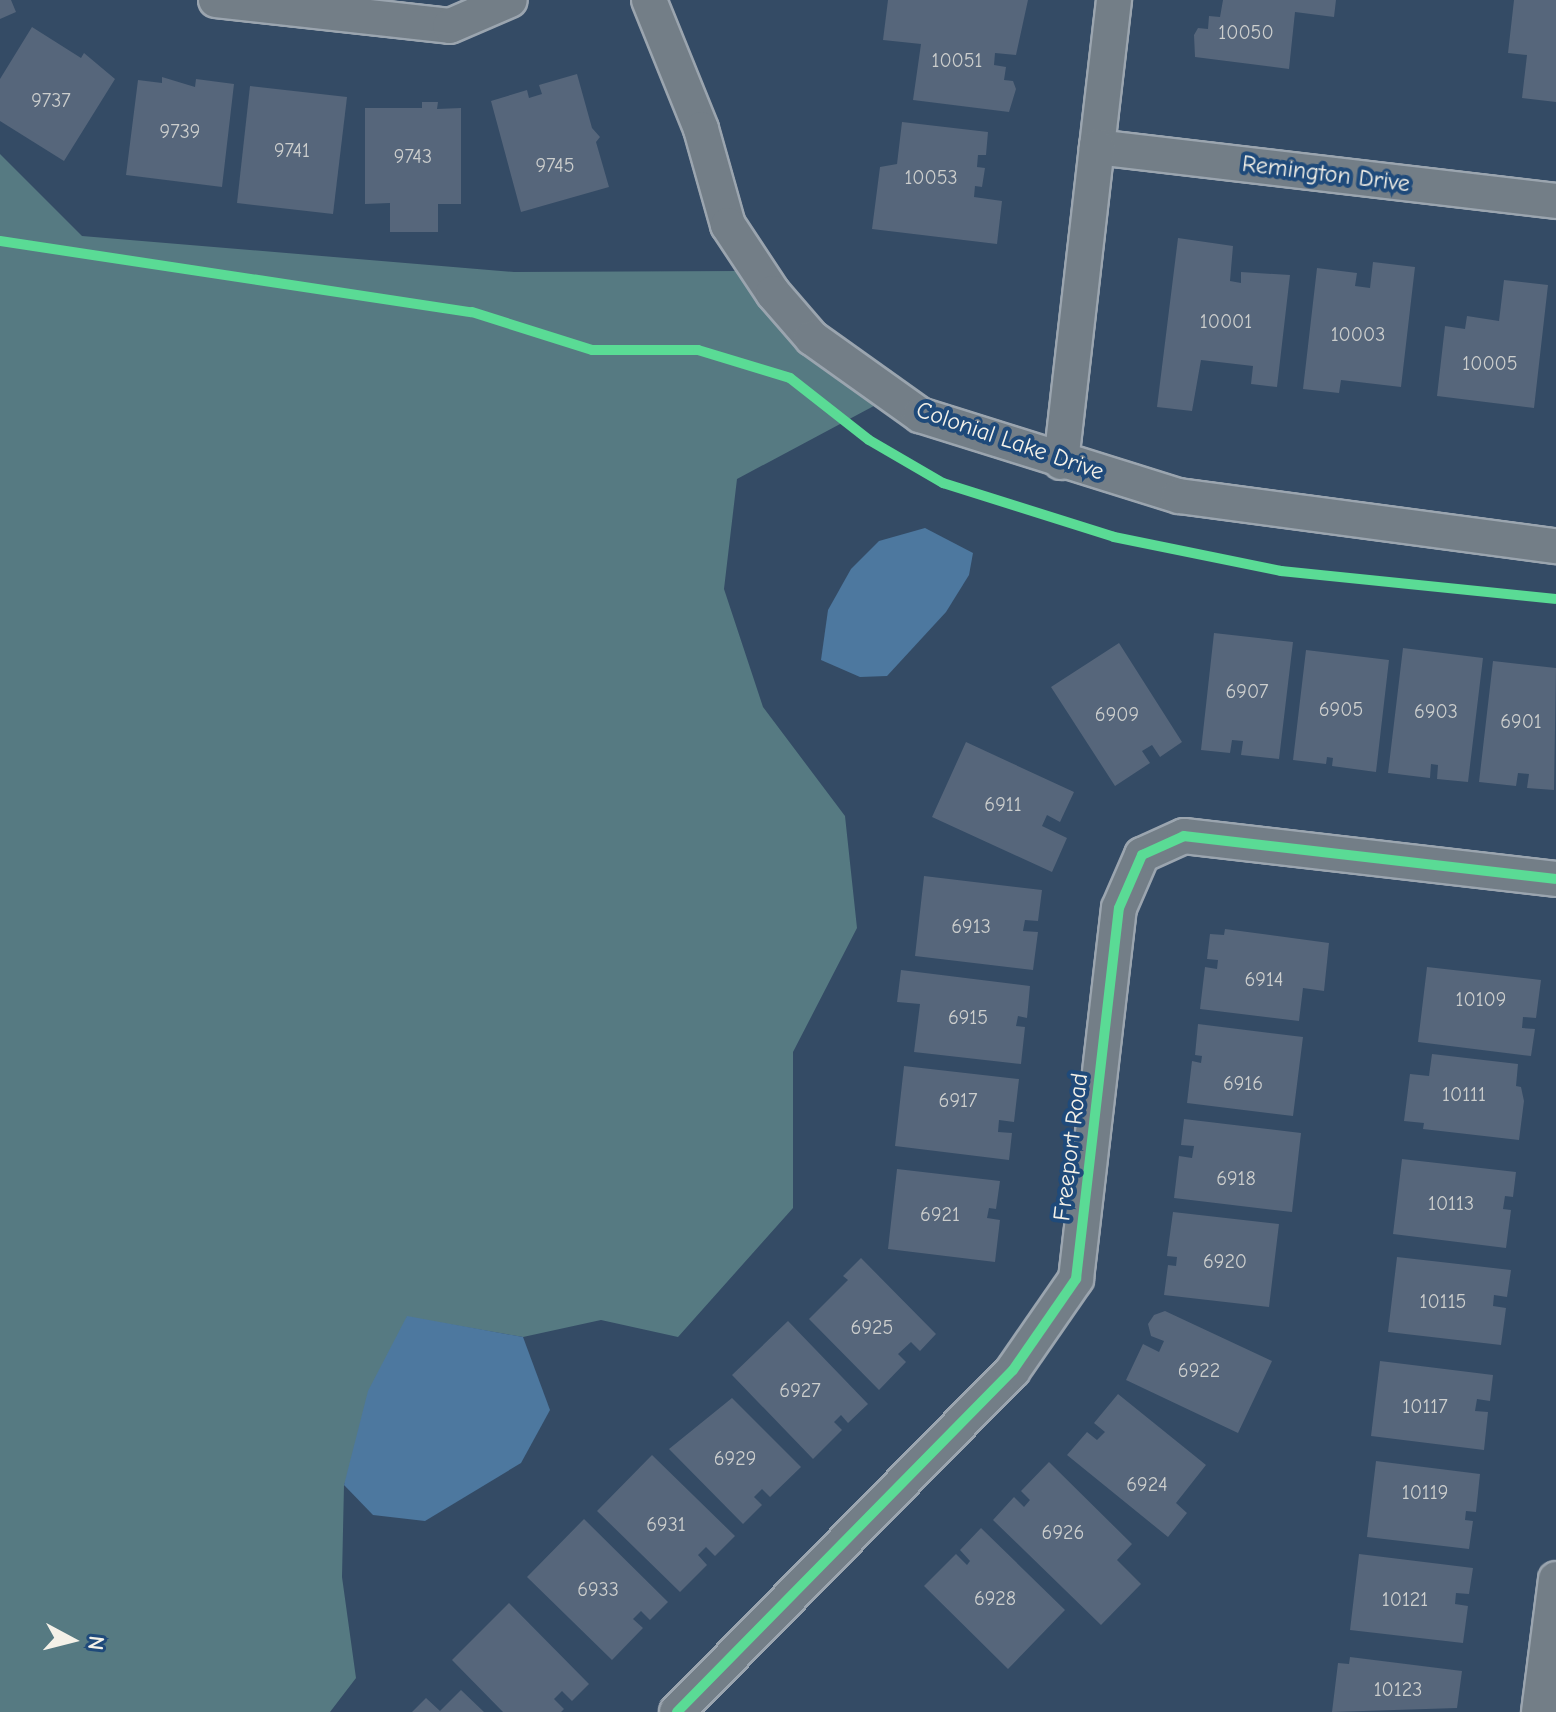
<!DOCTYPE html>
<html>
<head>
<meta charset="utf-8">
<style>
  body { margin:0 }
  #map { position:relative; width:1556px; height:1712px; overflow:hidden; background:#344b65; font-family:"Comic Neue",sans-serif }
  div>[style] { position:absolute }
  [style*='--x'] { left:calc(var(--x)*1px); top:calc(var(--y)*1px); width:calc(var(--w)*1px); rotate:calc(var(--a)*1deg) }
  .green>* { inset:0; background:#567a82 }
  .water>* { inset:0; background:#4d789f }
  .building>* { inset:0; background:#56667b }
  .roads { filter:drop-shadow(2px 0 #9ba5af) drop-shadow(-2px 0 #9ba5af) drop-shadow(0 2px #9ba5af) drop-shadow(0 -2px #9ba5af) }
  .street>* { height:34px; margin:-17px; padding:0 17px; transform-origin:17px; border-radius:17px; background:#737e87 }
  .cycleway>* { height:10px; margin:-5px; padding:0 5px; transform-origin:5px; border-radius:5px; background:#5adb95 }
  span { translate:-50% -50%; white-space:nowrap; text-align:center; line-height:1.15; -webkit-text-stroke:8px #1f4a7a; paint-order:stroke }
  .number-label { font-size:20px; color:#cccecd }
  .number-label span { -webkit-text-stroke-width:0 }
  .street-label { font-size:24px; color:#f4f1e8 }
  .north { position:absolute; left:32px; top:1600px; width:80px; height:80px; -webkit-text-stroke:6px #1f4a7a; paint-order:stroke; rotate:97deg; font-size:22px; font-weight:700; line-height:32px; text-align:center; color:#f4f1e8 }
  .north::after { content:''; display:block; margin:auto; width:28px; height:36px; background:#f4f1e8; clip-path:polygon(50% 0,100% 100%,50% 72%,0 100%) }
</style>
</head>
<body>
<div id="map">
  <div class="green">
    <i style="clip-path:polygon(0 154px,82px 236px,514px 272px,739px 271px,885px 400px,737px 479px,724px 589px,763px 707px,845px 816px,857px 928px,793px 1052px,793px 1208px,678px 1337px,601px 1320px,523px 1337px,407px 1317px,344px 1485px,342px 1577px,356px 1678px,330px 1712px,0 1712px)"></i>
  </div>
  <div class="water">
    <i style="clip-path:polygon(925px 528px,973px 553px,969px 575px,946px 612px,887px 676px,860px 677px,821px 660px,828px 610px,851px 569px,879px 541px)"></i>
    <i style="clip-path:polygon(407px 1316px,523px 1337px,550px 1410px,521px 1463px,425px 1521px,373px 1515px,344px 1485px,368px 1391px)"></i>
  </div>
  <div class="building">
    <i style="clip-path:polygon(0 0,11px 0,16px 12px,0 19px)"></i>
    <i style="clip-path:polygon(888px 0,1028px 0,1016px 55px,995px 53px,994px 65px,1006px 67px,1004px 80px,1013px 81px,1016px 89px,1009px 112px,913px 100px,921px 44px,883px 40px)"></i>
    <i style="clip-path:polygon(1223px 0,1336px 0,1334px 17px,1295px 12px,1289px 69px,1195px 57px,1194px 35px,1198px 28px,1208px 29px,1209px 16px,1220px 17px)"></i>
    <i style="clip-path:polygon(1514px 0,1556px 0,1556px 102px,1522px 98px,1527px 55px,1508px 53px)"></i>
    <i style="clip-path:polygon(32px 27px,81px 58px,84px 53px,115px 79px,64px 161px,0 121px,0 79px)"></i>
    <i style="clip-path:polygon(577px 74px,592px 128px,600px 137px,596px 142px,609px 187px,521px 212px,491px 101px,527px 90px,529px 98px,542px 94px,539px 85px)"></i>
    <i style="clip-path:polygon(162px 77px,195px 87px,196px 79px,234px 84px,222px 187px,126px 175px,138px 80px,162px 83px)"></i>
    <i style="clip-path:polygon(250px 86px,347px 97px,333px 214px,237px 203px)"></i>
    <i style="clip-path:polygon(422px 102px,438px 102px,437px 109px,461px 108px,461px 204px,438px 204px,438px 232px,390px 232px,390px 203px,365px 204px,365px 108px,422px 108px)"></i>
    <i style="clip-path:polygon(902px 122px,988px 132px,986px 155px,978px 155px,977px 167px,985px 168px,982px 187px,975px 186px,974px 197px,1002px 201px,997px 244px,872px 229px,880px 167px,897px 164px)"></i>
    <i style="clip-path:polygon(1178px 238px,1233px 246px,1230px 281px,1241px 283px,1241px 272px,1290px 275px,1277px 387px,1251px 384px,1253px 366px,1201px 360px,1192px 411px,1157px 407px)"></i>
    <i style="clip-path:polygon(1373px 262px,1415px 267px,1401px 387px,1341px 380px,1339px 393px,1303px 389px,1317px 268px,1357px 273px,1355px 286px,1370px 288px)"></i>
    <i style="clip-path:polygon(1504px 280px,1548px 285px,1534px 408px,1437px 396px,1445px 326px,1465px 329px,1467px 316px,1499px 321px)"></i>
    <i style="clip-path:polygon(1214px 633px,1293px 642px,1279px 759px,1241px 755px,1243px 741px,1232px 740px,1230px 753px,1201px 750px)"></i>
    <i style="clip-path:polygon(1119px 643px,1182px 742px,1160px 757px,1152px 745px,1142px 751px,1150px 763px,1115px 786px,1051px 687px)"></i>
    <i style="clip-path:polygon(1403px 648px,1483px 658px,1468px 782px,1437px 779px,1438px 765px,1431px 764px,1430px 778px,1388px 773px)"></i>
    <i style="clip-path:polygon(1306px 650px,1389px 660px,1376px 772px,1332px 766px,1333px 758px,1327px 757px,1326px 764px,1293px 760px)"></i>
    <i style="clip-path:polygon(1493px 661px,1556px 668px,1554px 790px,1527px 788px,1529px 774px,1518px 773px,1516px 786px,1479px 782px)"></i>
    <i style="clip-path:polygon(966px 742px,1074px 792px,1060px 822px,1047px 815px,1042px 826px,1067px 838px,1052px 872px,932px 817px)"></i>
    <i style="clip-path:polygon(924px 876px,1042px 890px,1038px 921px,1025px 920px,1023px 931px,1038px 932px,1033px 970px,915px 956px)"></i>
    <i style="clip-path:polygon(1225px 929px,1329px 943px,1324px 991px,1303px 988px,1299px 1021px,1200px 1009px,1205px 967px,1217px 969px,1218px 960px,1207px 959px,1210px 934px,1224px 935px)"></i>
    <i style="clip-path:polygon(1427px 967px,1541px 980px,1536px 1018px,1523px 1017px,1522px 1028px,1535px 1029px,1531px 1056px,1418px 1042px)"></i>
    <i style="clip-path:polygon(901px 970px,1030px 986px,1027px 1018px,1018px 1016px,1016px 1026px,1025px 1027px,1021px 1064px,914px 1052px,920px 1004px,897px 1002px)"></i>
    <i style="clip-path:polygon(1198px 1024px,1303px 1037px,1293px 1116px,1187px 1103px,1192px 1061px,1201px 1063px,1202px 1056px,1195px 1055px)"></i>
    <i style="clip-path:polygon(1432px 1054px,1518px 1064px,1516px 1086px,1521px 1087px,1524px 1101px,1519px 1140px,1423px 1129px,1424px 1123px,1404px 1121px,1410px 1074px,1429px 1076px)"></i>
    <i style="clip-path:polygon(904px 1066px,1019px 1079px,1014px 1122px,999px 1120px,998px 1132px,1012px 1133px,1009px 1160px,895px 1146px)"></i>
    <i style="clip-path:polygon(1184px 1119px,1301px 1133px,1292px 1212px,1174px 1198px,1179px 1156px,1192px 1158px,1194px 1146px,1181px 1145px)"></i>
    <i style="clip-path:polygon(1402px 1159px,1516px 1172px,1513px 1197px,1505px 1196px,1503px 1209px,1511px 1210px,1506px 1248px,1393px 1234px)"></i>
    <i style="clip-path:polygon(897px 1169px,1000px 1181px,996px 1209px,989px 1208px,987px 1218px,1000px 1220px,995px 1262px,888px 1249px)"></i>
    <i style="clip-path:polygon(1173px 1212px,1279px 1224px,1269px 1307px,1164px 1295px,1168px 1265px,1176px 1266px,1177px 1257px,1167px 1256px)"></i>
    <i style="clip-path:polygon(1397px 1257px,1511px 1270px,1507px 1297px,1494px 1295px,1493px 1306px,1506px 1308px,1501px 1345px,1388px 1332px)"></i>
    <i style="clip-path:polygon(861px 1258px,936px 1334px,920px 1351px,911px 1342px,898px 1354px,906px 1362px,879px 1390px,809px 1319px,848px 1280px,843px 1276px)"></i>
    <i style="clip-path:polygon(1165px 1311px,1272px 1361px,1238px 1433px,1126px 1380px,1143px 1344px,1159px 1352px,1164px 1341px,1151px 1336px,1148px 1324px,1154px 1315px)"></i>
    <i style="clip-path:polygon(788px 1321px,868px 1404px,848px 1423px,841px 1415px,834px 1422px,842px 1430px,813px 1459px,732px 1375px)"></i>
    <i style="clip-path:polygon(1380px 1361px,1493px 1375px,1490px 1401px,1477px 1399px,1475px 1411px,1488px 1412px,1484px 1450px,1371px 1436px)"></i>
    <i style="clip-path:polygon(1118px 1394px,1206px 1465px,1176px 1503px,1187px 1513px,1168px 1537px,1067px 1455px,1087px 1432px,1097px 1440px,1105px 1432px,1094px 1423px)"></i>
    <i style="clip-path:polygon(732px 1398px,801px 1467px,770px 1497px,762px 1489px,754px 1497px,762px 1505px,743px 1524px,669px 1449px)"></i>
    <i style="clip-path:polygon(652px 1455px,735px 1536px,715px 1556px,706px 1547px,698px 1555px,707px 1565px,680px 1592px,597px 1511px)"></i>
    <i style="clip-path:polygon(1376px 1461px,1480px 1474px,1476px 1512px,1466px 1511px,1465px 1520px,1473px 1521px,1469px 1549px,1367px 1537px)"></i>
    <i style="clip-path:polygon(1049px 1462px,1132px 1544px,1117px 1560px,1141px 1584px,1101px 1625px,993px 1520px,1014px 1497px,1024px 1507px,1030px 1500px,1021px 1491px)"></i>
    <i style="clip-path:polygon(584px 1519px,668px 1602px,650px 1620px,641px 1611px,633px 1619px,643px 1628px,612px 1660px,527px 1577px)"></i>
    <i style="clip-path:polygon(981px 1528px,1065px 1610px,1008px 1669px,924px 1586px,956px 1554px,967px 1565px,970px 1561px,960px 1550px)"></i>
    <i style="clip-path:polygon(1359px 1554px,1473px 1568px,1469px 1594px,1456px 1593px,1455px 1604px,1468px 1606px,1463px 1643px,1350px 1630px)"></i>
    <i style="clip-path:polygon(509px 1603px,589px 1684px,572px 1701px,562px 1691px,554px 1699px,564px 1709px,561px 1712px,503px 1712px,452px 1660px)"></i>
    <i style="clip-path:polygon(1350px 1657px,1462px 1671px,1457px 1708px,1332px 1712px,1338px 1663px,1349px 1664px)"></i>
    <i style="clip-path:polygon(461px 1690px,484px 1712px,412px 1712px,426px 1698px,440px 1711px)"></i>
  </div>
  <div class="roads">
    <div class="street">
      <i style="--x:216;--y:0;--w:235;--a:6.3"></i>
      <i style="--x:450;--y:26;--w:65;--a:-23.4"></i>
      <i style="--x:649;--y:0;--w:139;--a:68"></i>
      <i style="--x:701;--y:129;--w:100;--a:74.3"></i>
      <i style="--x:728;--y:225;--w:82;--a:56.5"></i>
      <i style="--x:773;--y:293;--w:60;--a:49.1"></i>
      <i style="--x:812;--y:338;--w:133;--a:35.5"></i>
      <i style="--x:920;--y:415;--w:271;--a:17.4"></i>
      <i style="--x:1179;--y:496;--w:380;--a:7.6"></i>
      <i style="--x:1114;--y:0;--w:148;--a:96.6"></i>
      <i style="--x:1097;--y:147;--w:462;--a:6.7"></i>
      <i style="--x:1061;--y:462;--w:317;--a:-83.5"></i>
      <i style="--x:677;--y:1712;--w:479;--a:-45.5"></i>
      <i style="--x:1013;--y:1370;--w:111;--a:-55.3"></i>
      <i style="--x:1076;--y:1279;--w:373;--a:-83.4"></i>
      <i style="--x:1119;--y:908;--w:58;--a:-66.5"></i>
      <i style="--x:1142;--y:855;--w:46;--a:-24.3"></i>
      <i style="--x:1184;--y:836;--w:374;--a:6.6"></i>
      <i style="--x:1539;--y:1712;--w:134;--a:-82.7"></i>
    </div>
  </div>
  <div class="cycleway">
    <i style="--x:0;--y:241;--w:477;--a:8.6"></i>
    <i style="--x:472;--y:312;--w:126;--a:17.6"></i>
    <i style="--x:592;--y:350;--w:106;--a:0"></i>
    <i style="--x:698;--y:350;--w:96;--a:16.9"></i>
    <i style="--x:790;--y:378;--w:100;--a:38.1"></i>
    <i style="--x:869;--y:440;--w:86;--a:30.2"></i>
    <i style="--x:943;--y:483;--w:179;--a:17.5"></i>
    <i style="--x:1114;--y:537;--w:170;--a:11.5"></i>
    <i style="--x:1281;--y:571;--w:276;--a:5.8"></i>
    <i style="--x:677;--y:1712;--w:479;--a:-45.5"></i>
    <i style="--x:1013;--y:1370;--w:111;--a:-55.3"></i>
    <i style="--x:1076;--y:1279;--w:373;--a:-83.4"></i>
    <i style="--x:1119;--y:908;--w:58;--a:-66.5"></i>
    <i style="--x:1142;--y:855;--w:46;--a:-24.3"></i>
    <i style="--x:1184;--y:836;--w:374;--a:6.6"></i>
  </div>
  <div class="number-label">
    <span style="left:1246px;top:32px">10050</span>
    <span style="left:957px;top:60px">10051</span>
    <span style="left:51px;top:100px">9737</span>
    <span style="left:180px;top:131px">9739</span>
    <span style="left:292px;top:150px">9741</span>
    <span style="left:413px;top:156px">9743</span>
    <span style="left:555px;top:165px">9745</span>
    <span style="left:931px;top:177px">10053</span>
    <span style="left:1226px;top:321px">10001</span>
    <span style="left:1358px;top:334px">10003</span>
    <span style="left:1490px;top:363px">10005</span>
    <span style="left:1247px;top:691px">6907</span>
    <span style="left:1341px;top:709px">6905</span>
    <span style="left:1436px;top:711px">6903</span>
    <span style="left:1117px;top:714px">6909</span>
    <span style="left:1521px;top:721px">6901</span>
    <span style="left:1003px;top:804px">6911</span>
    <span style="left:971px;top:926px">6913</span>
    <span style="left:1264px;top:979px">6914</span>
    <span style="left:1481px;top:999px">10109</span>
    <span style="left:968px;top:1017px">6915</span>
    <span style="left:1243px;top:1083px">6916</span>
    <span style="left:1464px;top:1094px">10111</span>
    <span style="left:958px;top:1100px">6917</span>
    <span style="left:1236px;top:1178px">6918</span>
    <span style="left:1451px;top:1203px">10113</span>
    <span style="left:940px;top:1214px">6921</span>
    <span style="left:1225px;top:1261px">6920</span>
    <span style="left:1443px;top:1301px">10115</span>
    <span style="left:872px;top:1327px">6925</span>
    <span style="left:1199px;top:1370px">6922</span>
    <span style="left:800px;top:1390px">6927</span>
    <span style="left:1425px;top:1406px">10117</span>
    <span style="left:735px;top:1458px">6929</span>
    <span style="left:1147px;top:1484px">6924</span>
    <span style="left:1425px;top:1492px">10119</span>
    <span style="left:666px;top:1524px">6931</span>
    <span style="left:1063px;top:1532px">6926</span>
    <span style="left:598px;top:1589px">6933</span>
    <span style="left:995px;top:1598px">6928</span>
    <span style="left:1405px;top:1599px">10121</span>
    <span style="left:1398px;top:1689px">10123</span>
  </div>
  <div class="street-label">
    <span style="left:1326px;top:174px;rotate:7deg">Remington Drive</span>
    <span style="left:1010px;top:441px;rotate:19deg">Colonial Lake Drive</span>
    <span style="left:1071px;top:1147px;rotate:-83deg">Freeport Road</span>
  </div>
  <div class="north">N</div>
</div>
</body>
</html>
